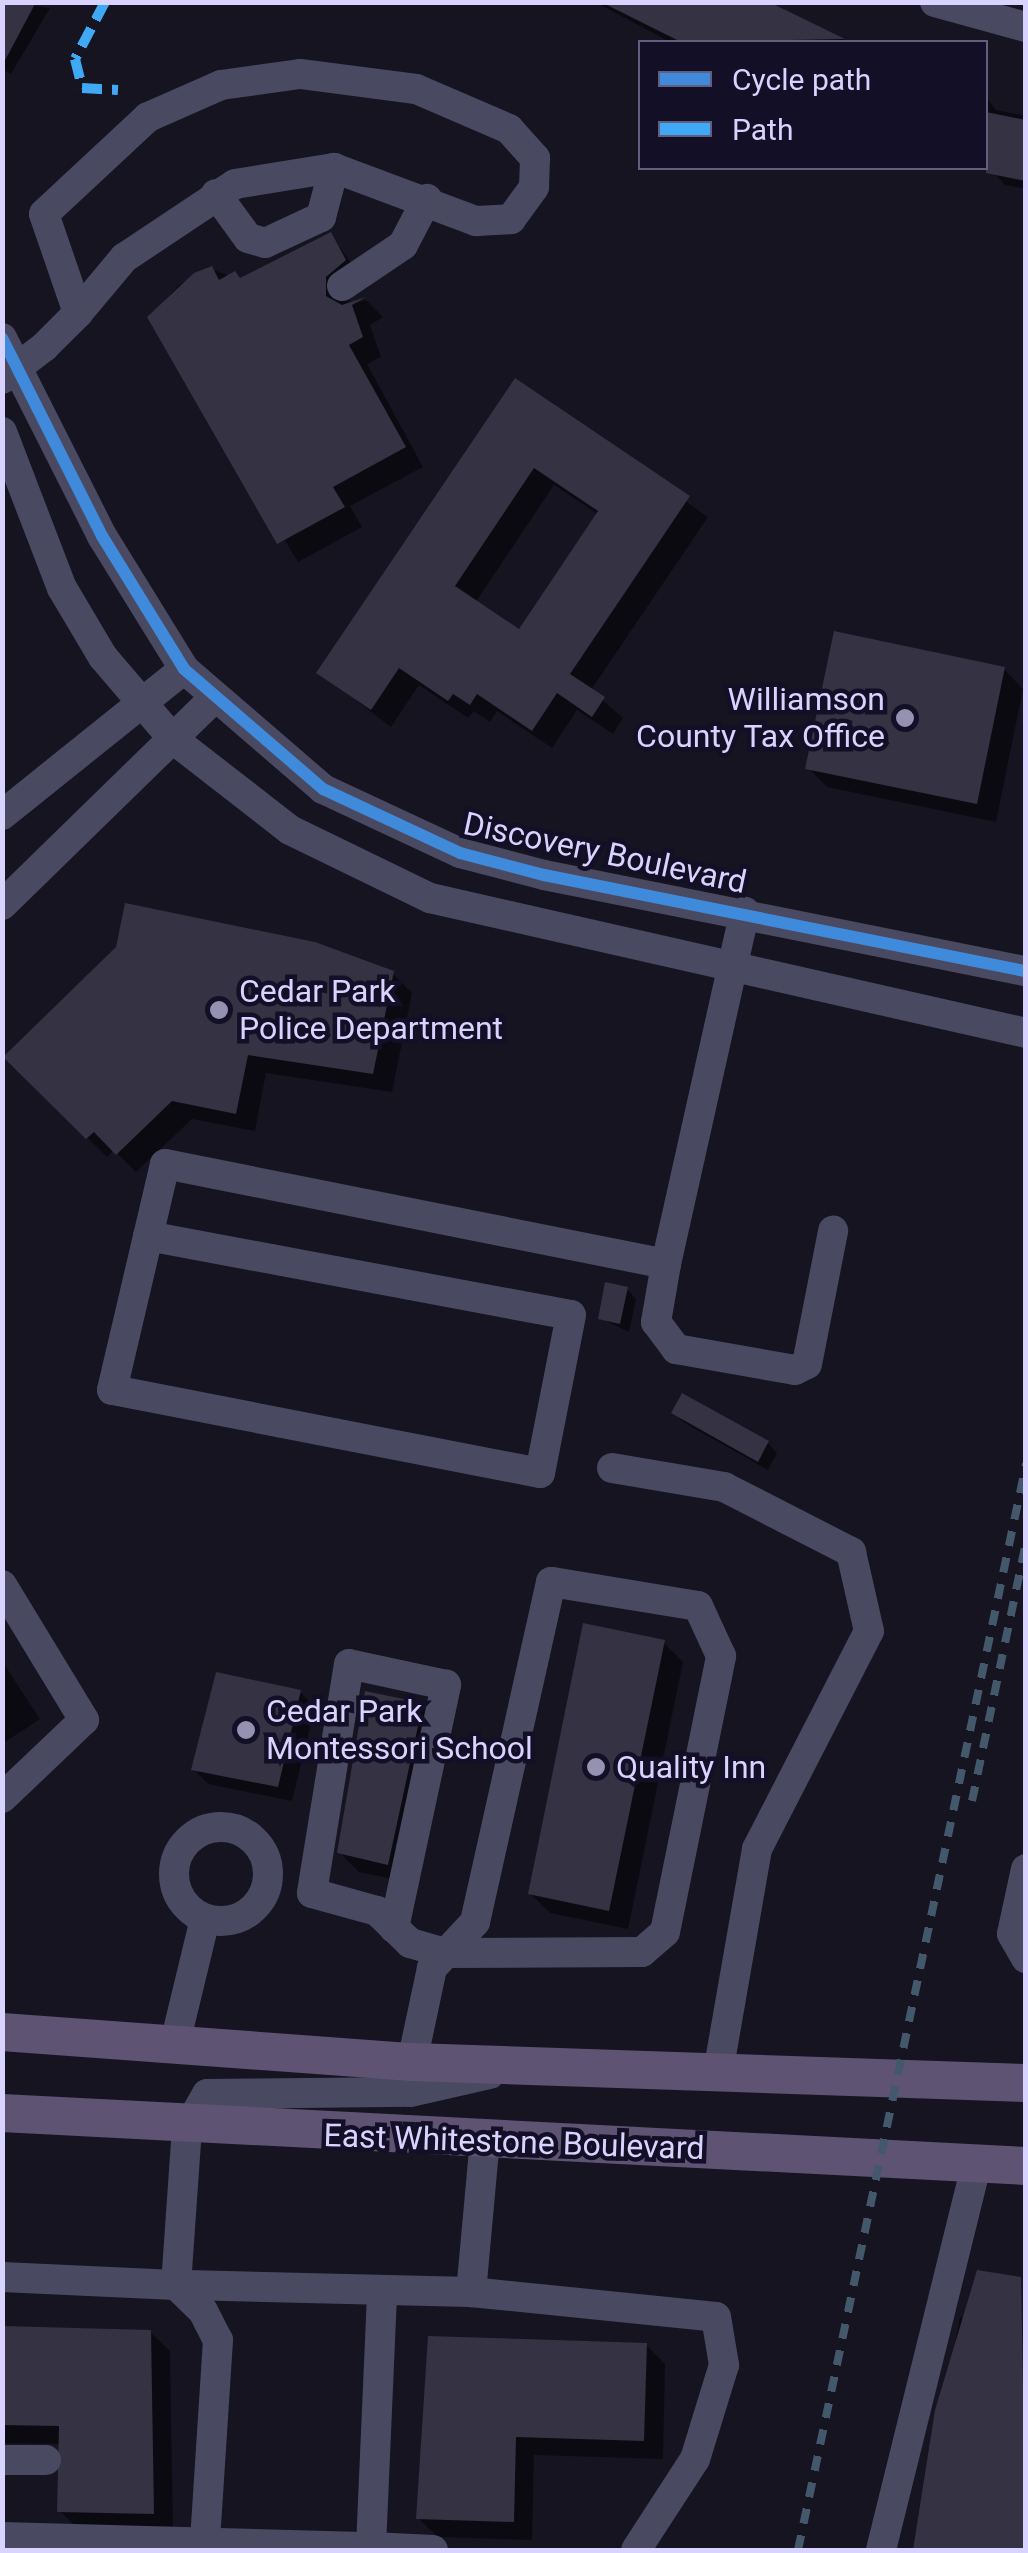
<!DOCTYPE html>
<html>
<head>
<meta charset="utf-8">
<style>
  body { margin:0 }
  #map { position:relative; width:1028px; height:2553px; overflow:hidden; background:#161421; font-family:Roboto,sans-serif }
  div>[style] { position:absolute }
  [style*='--x'] { left:calc(var(--x)*1px); top:calc(var(--y)*1px); width:calc(var(--w)*1px); rotate:calc(var(--a)*1deg) }
  .shadow>* { inset:0; background:#0007 }
  .building>* { inset:0; background:#343243 }
  .minor>* { height:30px; margin:-15px; padding:0 15px; transform-origin:15px; border-radius:15px; background:#4a4962 }
  .minor>.ring { margin:-15px; padding:0; box-sizing:content-box; background:none; border:30px solid #4a4962; border-radius:50% }
  .major>* { height:38px; margin:-19px; padding:0 19px; transform-origin:19px; border-radius:19px; background:#5e5373 }
  .rail>* { height:8px; margin-top:-4px; transform-origin:0; background:repeating-linear-gradient(90deg,#43596b 0 15px,transparent 0 27px) }
  .quiet>* { height:10px; margin-top:-5px; transform-origin:0; background:repeating-linear-gradient(90deg,#3fa9f5 0 20px,transparent 0 30px) }
  .cycleway>* { height:12px; margin:-6px; padding:0 6px; transform-origin:6px; border-radius:6px; background:#408adc }
  .dots>* { width:28px; height:28px; translate:-50% -50%; box-sizing:border-box; border:5px solid #130f26; border-radius:50% }
  span { translate:-50% -50%; white-space:nowrap; text-align:center; line-height:1.15; -webkit-text-stroke:9px #130f26; paint-order:stroke }
  .poi-label { font-size:32px; color:#d9d4ff }
  .right { translate:-100% -50%; text-align:right }
  .left { translate:0 -50%; text-align:left }
  .street-label { font-size:32px; color:#d9d4ff }
  .frame { position:absolute; inset:0; border:5px solid #d9d4ff; pointer-events:none }
  .legend { position:absolute; left:638px; top:40px; width:350px; height:130px; box-sizing:border-box; background:#130f26; border:2px solid #625e7d; margin:0; padding:12px 18px; list-style:none; font-size:30px; color:#d9d4ff }
  .legend li { display:flex; align-items:center; gap:20px; height:50px }
  .legend b { width:50px; border:2px solid #625e7d }
</style>
</head>
<body>
<div id="map">
  <div class="shadow">
    <i style="clip-path:polygon(2px 2px,50px 8px,11px 74px,2px 69px)"></i>
    <i style="clip-path:polygon(595px 2px,752px 2px,850px 42px,670px 42px)"></i>
    <i style="clip-path:polygon(986px 97px,996px 110px,1026px 116px,1026px 189px,1005px 185px,986px 164px)"></i>
    <i style="clip-path:polygon(331px 235px,364px 281px,344px 307px,366px 300px,383px 317px,370px 325px,381px 357px,367px 364px,423px 467px,350px 506px,362px 527px,298px 562px,150px 317px,179px 285px,211px 269px,241px 280px)"></i>
    <i style="clip-path:polygon(evenodd,515px 382px,708px 517px,591px 690px,623px 718px,613px 734px,577px 710px,552px 748px,497px 711px,490px 722px,474px 711px,468px 718px,419px 685px,391px 727px,320px 673px,515px 382px,554px 485px,599px 515px,520px 632px,475px 603px,554px 485px)"></i>
    <i style="clip-path:polygon(1004px 669px,1023px 689px,996px 822px,827px 787px,808px 768px)"></i>
    <i style="clip-path:polygon(392px 973px,412px 993px,392px 1092px,266px 1073px,255px 1131px,192px 1119px,136px 1172px,114px 1150px,107px 1157px,7px 1057px)"></i>
    <i style="clip-path:polygon(627px 1289px,636px 1299px,629px 1332px,600px 1318px)"></i>
    <i style="clip-path:polygon(683px 1396px,768px 1443px,777px 1453px,768px 1470px,683px 1422px,674px 1413px)"></i>
    <i style="clip-path:polygon(664px 1643px,683px 1662px,628px 1929px,550px 1913px,530px 1893px)"></i>
    <i style="clip-path:polygon(2px 1661px,40px 1719px,2px 1744px)"></i>
    <i style="clip-path:polygon(300px 1692px,315px 1707px,292px 1801px,208px 1784px,194px 1769px)"></i>
    <i style="clip-path:polygon(422px 1706px,441px 1725px,407px 1882px,359px 1872px,340px 1853px)"></i>
    <i style="clip-path:polygon(1020px 2279px,1026px 2550px,917px 2550px,960px 2317px,971px 2319px)"></i>
    <i style="clip-path:polygon(2px 2329px,150px 2332px,170px 2351px,173px 2533px,79px 2530px,60px 2511px,61px 2444px,2px 2443px)"></i>
    <i style="clip-path:polygon(431px 2338px,646px 2345px,665px 2364px,663px 2459px,534px 2455px,532px 2540px,438px 2537px,418px 2518px)"></i>
  </div>
  <div class="building">
    <i style="clip-path:polygon(2px 2px,36px 2px,2px 66px)"></i>
    <i style="clip-path:polygon(601px 2px,769px 2px,845px 39px,681px 42px)"></i>
    <i style="clip-path:polygon(986px 112px,1026px 120px,1026px 181px,986px 173px)"></i>
    <i style="clip-path:polygon(331px 232px,346px 260px,326px 277px,326px 296px,342px 305px,366px 297px,352px 305px,363px 337px,349px 345px,406px 447px,333px 487px,345px 507px,277px 544px,147px 317px,194px 273px,212px 266px,219px 280px,235px 271px,240px 278px)"></i>
    <i style="clip-path:polygon(evenodd,515px 378px,690px 496px,570px 674px,605px 697px,592px 717px,557px 693px,532px 731px,477px 694px,470px 705px,453px 694px,448px 701px,399px 668px,371px 710px,316px 673px,515px 378px,534px 468px,598px 511px,519px 629px,455px 586px,534px 468px)"></i>
    <i style="clip-path:polygon(834px 631px,1005px 667px,977px 804px,805px 769px)"></i>
    <i style="clip-path:polygon(125px 903px,315px 942px,394px 971px,373px 1074px,248px 1055px,236px 1114px,172px 1101px,116px 1155px,94px 1132px,86px 1139px,3px 1057px,116px 947px)"></i>
    <i style="clip-path:polygon(605px 1282px,628px 1287px,620px 1324px,598px 1319px)"></i>
    <i style="clip-path:polygon(682px 1393px,769px 1441px,758px 1462px,671px 1413px)"></i>
    <i style="clip-path:polygon(583px 1623px,665px 1640px,609px 1911px,528px 1894px)"></i>
    <i style="clip-path:polygon(216px 1672px,301px 1690px,278px 1787px,191px 1770px)"></i>
    <i style="clip-path:polygon(365px 1691px,423px 1703px,388px 1865px,337px 1853px)"></i>
    <i style="clip-path:polygon(977px 2270px,1021px 2277px,1026px 2550px,913px 2550px,935px 2410px)"></i>
    <i style="clip-path:polygon(2px 2326px,151px 2330px,154px 2514px,57px 2512px,59px 2426px,2px 2425px)"></i>
    <i style="clip-path:polygon(428px 2336px,647px 2343px,644px 2441px,516px 2437px,514px 2522px,416px 2519px)"></i>
  </div>
  <div class="minor">
    <i style="--x:935;--y:2;--w:94;--a:15.4"></i>
    <i style="--x:216;--y:194;--w:54;--a:54"></i>
    <i style="--x:248;--y:238;--w:18;--a:16"></i>
    <i style="--x:265;--y:243;--w:62;--a:-24.9"></i>
    <i style="--x:321;--y:217;--w:51;--a:-75.1"></i>
    <i style="--x:342;--y:286;--w:73;--a:-33.9"></i>
    <i style="--x:403;--y:245;--w:52;--a:-62.4"></i>
    <i style="--x:2;--y:338;--w:222;--a:63.2"></i>
    <i style="--x:102;--y:536;--w:156;--a:58.3"></i>
    <i style="--x:184;--y:669;--w:184;--a:40.8"></i>
    <i style="--x:323;--y:789;--w:151;--a:25"></i>
    <i style="--x:460;--y:853;--w:87;--a:14.7"></i>
    <i style="--x:544;--y:875;--w:491;--a:11.3"></i>
    <i style="--x:2;--y:379;--w:53;--a:-37.3"></i>
    <i style="--x:44;--y:347;--w:48;--a:-45"></i>
    <i style="--x:78;--y:313;--w:72;--a:-50.1"></i>
    <i style="--x:124;--y:258;--w:133;--a:-33.7"></i>
    <i style="--x:235;--y:184;--w:100;--a:-9.2"></i>
    <i style="--x:334;--y:168;--w:152;--a:20.5"></i>
    <i style="--x:476;--y:221;--w:35;--a:-3"></i>
    <i style="--x:511;--y:219;--w:39;--a:-54"></i>
    <i style="--x:534;--y:187;--w:29;--a:-88"></i>
    <i style="--x:535;--y:158;--w:39;--a:-132"></i>
    <i style="--x:509;--y:129;--w:101;--a:-156.7"></i>
    <i style="--x:416;--y:89;--w:117;--a:-172.6"></i>
    <i style="--x:300;--y:74;--w:80;--a:172.1"></i>
    <i style="--x:221;--y:85;--w:80;--a:156.3"></i>
    <i style="--x:148;--y:117;--w:142;--a:137"></i>
    <i style="--x:44;--y:214;--w:105;--a:71"></i>
    <i style="--x:2;--y:432;--w:167;--a:69"></i>
    <i style="--x:62;--y:588;--w:80;--a:59.3"></i>
    <i style="--x:103;--y:657;--w:108;--a:49.5"></i>
    <i style="--x:173;--y:739;--w:148;--a:37.9"></i>
    <i style="--x:290;--y:830;--w:156;--a:25.9"></i>
    <i style="--x:430;--y:898;--w:611;--a:12.76"></i>
    <i style="--x:2;--y:815;--w:233;--a:-38.7"></i>
    <i style="--x:2;--y:905;--w:295;--a:-44.3"></i>
    <i style="--x:148;--y:1236;--w:430;--a:10.6"></i>
    <i style="--x:571;--y:1315;--w:161;--a:101.1"></i>
    <i style="--x:540;--y:1473;--w:436;--a:-169"></i>
    <i style="--x:112;--y:1390;--w:232;--a:-76.8"></i>
    <i style="--x:165;--y:1164;--w:511;--a:11.29"></i>
    <i style="--x:666;--y:1264;--w:361;--a:-77.4"></i>
    <i style="--x:666;--y:1264;--w:59;--a:99.8"></i>
    <i style="--x:656;--y:1322;--w:34;--a:53"></i>
    <i style="--x:676;--y:1349;--w:121;--a:10"></i>
    <i style="--x:795;--y:1370;--w:13;--a:-27"></i>
    <i style="--x:807;--y:1364;--w:136;--a:-78.9"></i>
    <i style="--x:612;--y:1468;--w:114;--a:9.6"></i>
    <i style="--x:724;--y:1487;--w:143;--a:27.1"></i>
    <i style="--x:851;--y:1552;--w:81;--a:77.2"></i>
    <i style="--x:869;--y:1631;--w:245;--a:117.2"></i>
    <i style="--x:757;--y:1849;--w:226;--a:99.9"></i>
    <i style="--x:2;--y:1585;--w:158;--a:58.7"></i>
    <i style="--x:84;--y:1720;--w:113;--a:136.4"></i>
    <i class="ring" style="left:174px;top:1827px;width:64px;height:64px"></i>
    <i style="--x:1026;--y:1869;--w:66;--a:102.2"></i>
    <i style="--x:1012;--y:1934;--w:28;--a:60"></i>
    <i style="--x:394;--y:1928;--w:249;--a:-77.9"></i>
    <i style="--x:446;--y:1685;--w:99;--a:-167.8"></i>
    <i style="--x:349;--y:1664;--w:232;--a:99.2"></i>
    <i style="--x:312;--y:1893;--w:67;--a:15.5"></i>
    <i style="--x:377;--y:1911;--w:46;--a:44.1"></i>
    <i style="--x:410;--y:1943;--w:37;--a:16"></i>
    <i style="--x:446;--y:1953;--w:196;--a:-0.3"></i>
    <i style="--x:642;--y:1952;--w:30;--a:-41"></i>
    <i style="--x:665;--y:1932;--w:282;--a:-78.5"></i>
    <i style="--x:721;--y:1656;--w:55;--a:-114.7"></i>
    <i style="--x:698;--y:1606;--w:149;--a:-170.7"></i>
    <i style="--x:551;--y:1582;--w:348;--a:102.6"></i>
    <i style="--x:475;--y:1922;--w:42;--a:133.1"></i>
    <i style="--x:446;--y:1953;--w:21;--a:133"></i>
    <i style="--x:432;--y:1968;--w:96;--a:102"></i>
    <i style="--x:174;--y:2047;--w:132;--a:-76.4"></i>
    <i style="--x:485;--y:2139;--w:154;--a:95.2"></i>
    <i style="--x:471;--y:2292;--w:295;--a:-178.6"></i>
    <i style="--x:176;--y:2285;--w:156;--a:-86"></i>
    <i style="--x:187;--y:2129;--w:40;--a:-60.3"></i>
    <i style="--x:207;--y:2094;--w:203;--a:-0.6"></i>
    <i style="--x:410;--y:2092;--w:82;--a:-12.7"></i>
    <i style="--x:2;--y:2277;--w:174;--a:2.6"></i>
    <i style="--x:176;--y:2285;--w:37;--a:44"></i>
    <i style="--x:203;--y:2311;--w:33;--a:63"></i>
    <i style="--x:218;--y:2340;--w:199;--a:93.7"></i>
    <i style="--x:471;--y:2292;--w:246;--a:5.8"></i>
    <i style="--x:716;--y:2317;--w:49;--a:80.5"></i>
    <i style="--x:724;--y:2365;--w:98;--a:107.1"></i>
    <i style="--x:695;--y:2459;--w:108;--a:123"></i>
    <i style="--x:2;--y:2460;--w:44;--a:0"></i>
    <i style="--x:2;--y:2537;--w:369;--a:1.6"></i>
    <i style="--x:371;--y:2547;--w:257;--a:-87.5"></i>
    <i style="--x:371;--y:2547;--w:62;--a:2.8"></i>
    <i style="--x:881;--y:2550;--w:397;--a:-76.1"></i>
  </div>
  <div class="major">
    <i style="--x:2;--y:2032;--w:411;--a:4.2"></i>
    <i style="--x:412;--y:2062;--w:614;--a:1.96"></i>
    <i style="--x:2;--y:2113;--w:1025;--a:2.96"></i>
  </div>
  <div class="rail">
    <i style="--x:972;--y:1801;--w:265;--a:-78.2"></i>
    <i style="--x:798;--y:2550;--w:1110;--a:-78.14"></i>
  </div>
  <div class="quiet">
    <i style="--x:105;--y:2;--w:64;--a:117.8"></i>
    <i style="--x:75;--y:59;--w:30;--a:76"></i>
    <i style="--x:82;--y:88;--w:36;--a:3"></i>
  </div>
  <div class="cycleway">
    <i style="--x:2;--y:338;--w:222;--a:63.2"></i>
    <i style="--x:102;--y:536;--w:156;--a:58.3"></i>
    <i style="--x:184;--y:669;--w:184;--a:40.8"></i>
    <i style="--x:323;--y:789;--w:151;--a:25"></i>
    <i style="--x:460;--y:853;--w:87;--a:14.7"></i>
    <i style="--x:544;--y:875;--w:491;--a:11.3"></i>
  </div>
  <div class="dots">
    <i style="left:905px;top:718px;background:#9591b1"></i>
    <i style="left:219px;top:1010px;background:#9591b1"></i>
    <i style="left:246px;top:1730px;background:#9591b1"></i>
    <i style="left:596px;top:1767px;background:#9591b1"></i>
  </div>
  <div class="poi-label">
    <span class="right" style="left:885px;top:718px">Williamson<br>County Tax Office</span>
    <span class="left" style="left:239px;top:1010px">Cedar Park<br>Police Department</span>
    <span class="left" style="left:266px;top:1730px">Cedar Park<br>Montessori School</span>
    <span class="left" style="left:616px;top:1767px">Quality Inn</span>
  </div>
  <div class="street-label">
    <span style="left:605px;top:853px;rotate:12deg">Discovery Boulevard</span>
    <span style="left:514px;top:2142px;rotate:2deg">East Whitestone Boulevard</span>
  </div>
  <div class="frame"></div>
  <ul class="legend">
  <li><b style="height:12px;background:#408adc"></b>Cycle path</li>
  <li><b style="height:12px;background:#3fa9f5"></b>Path</li>
  </ul>
</div>
</body>
</html>
